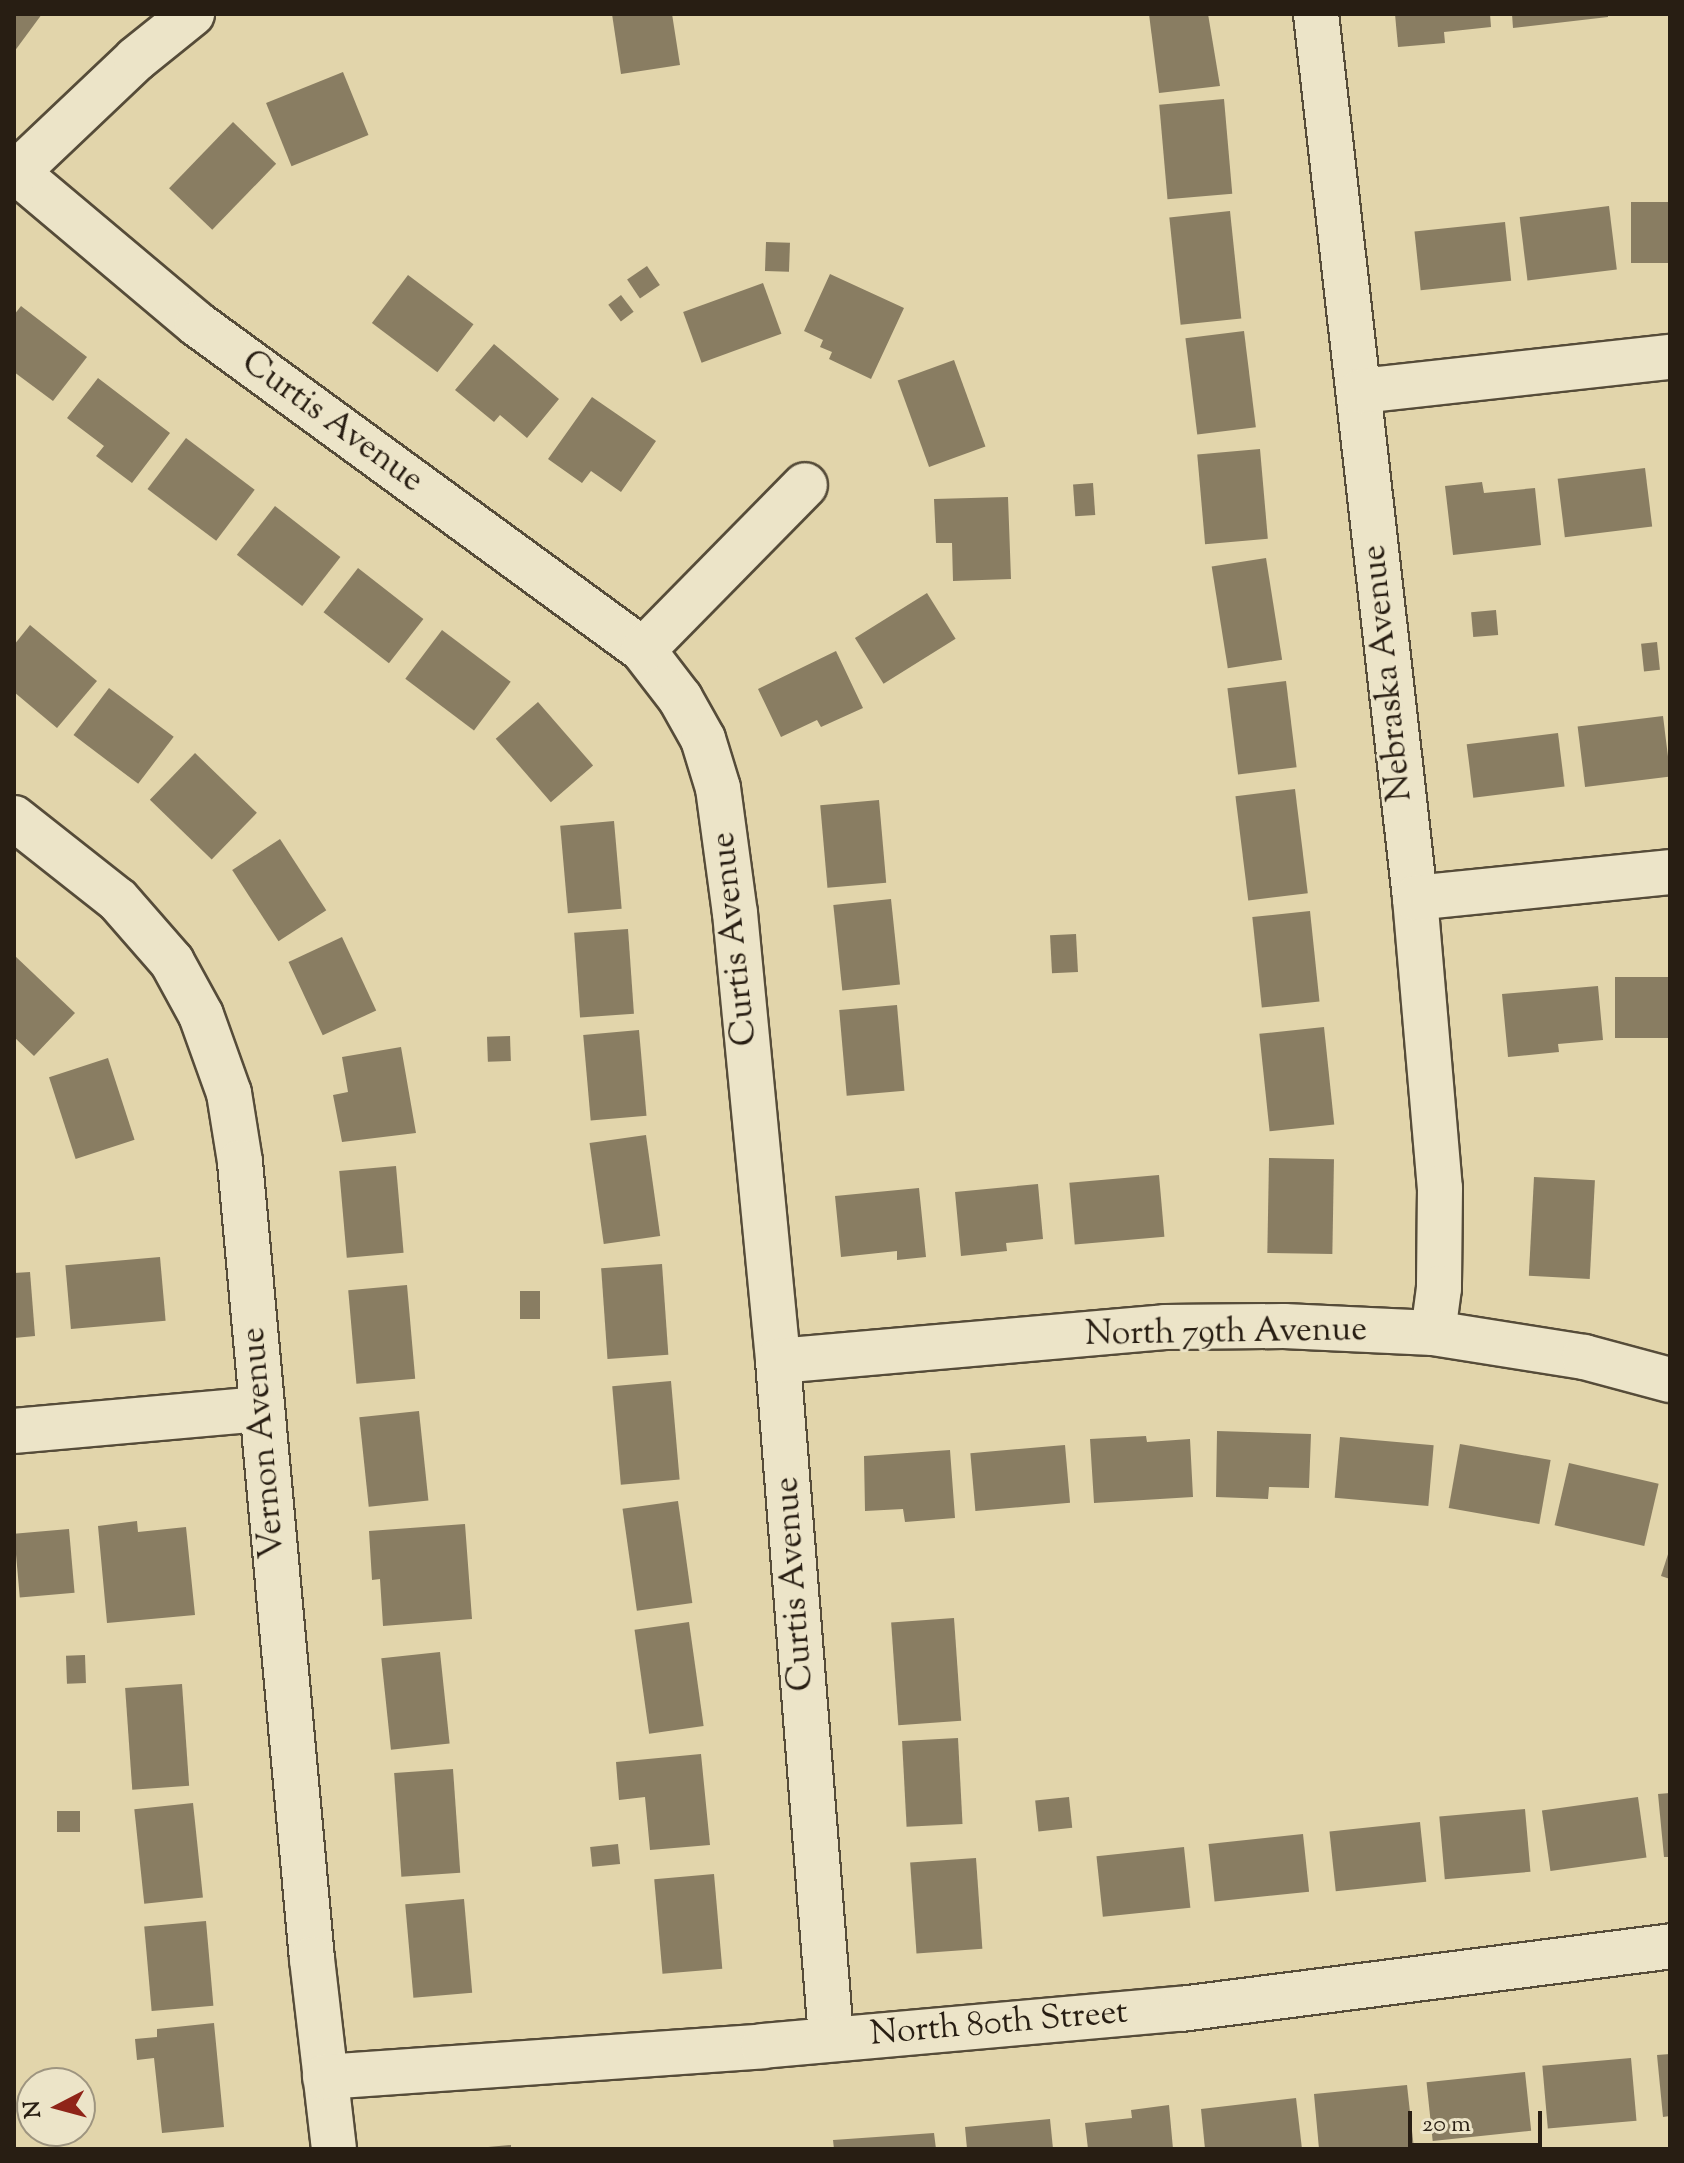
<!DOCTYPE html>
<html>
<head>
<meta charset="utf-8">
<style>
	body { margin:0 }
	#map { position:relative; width:1684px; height:2163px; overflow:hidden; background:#e2d5ab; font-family:"Sorts Mill Goudy",serif }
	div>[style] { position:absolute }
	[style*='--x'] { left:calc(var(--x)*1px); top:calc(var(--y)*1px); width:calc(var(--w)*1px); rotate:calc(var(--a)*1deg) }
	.building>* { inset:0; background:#897d62; transform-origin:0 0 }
	.roads { filter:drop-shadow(2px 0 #564c39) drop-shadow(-2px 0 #564c39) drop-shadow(0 2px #564c39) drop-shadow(0 -2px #564c39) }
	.minor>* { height:44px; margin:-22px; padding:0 22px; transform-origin:22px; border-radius:22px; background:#ece4c8 }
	span { translate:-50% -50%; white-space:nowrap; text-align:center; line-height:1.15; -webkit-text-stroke:6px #ece4c8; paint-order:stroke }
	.street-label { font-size:34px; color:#281e13 }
	.frame { position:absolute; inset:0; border:16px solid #281e13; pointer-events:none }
	.north { position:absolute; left:16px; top:2067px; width:80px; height:80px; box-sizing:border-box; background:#ece4c8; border:2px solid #9e9580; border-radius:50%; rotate:264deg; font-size:22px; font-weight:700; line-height:32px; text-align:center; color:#281e13 }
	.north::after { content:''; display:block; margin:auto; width:28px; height:36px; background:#8f2418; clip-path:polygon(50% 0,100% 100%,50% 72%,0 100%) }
	.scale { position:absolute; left:1408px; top:2111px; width:134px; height:36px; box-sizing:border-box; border:4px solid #281e13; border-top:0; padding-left:10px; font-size:24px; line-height:28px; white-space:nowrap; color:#281e13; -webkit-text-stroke:6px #ece4c8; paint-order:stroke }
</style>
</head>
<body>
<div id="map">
	<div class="building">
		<div style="clip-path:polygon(14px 14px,42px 14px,14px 52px)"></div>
		<div style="clip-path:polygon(612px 14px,672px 14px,680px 65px,621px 74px)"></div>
		<div style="clip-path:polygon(1149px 14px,1208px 14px,1220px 86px,1159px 93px)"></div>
		<div style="clip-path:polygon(1395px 14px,1490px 14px,1491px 27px,1444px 32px,1445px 43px,1398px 47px)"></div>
		<div style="clip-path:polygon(1512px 14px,1608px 14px,1608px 17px,1513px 28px)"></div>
		<div style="left:343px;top:72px;width:68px;height:83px;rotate:68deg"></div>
		<div style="left:1224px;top:99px;width:95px;height:65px;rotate:85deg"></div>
		<div style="left:233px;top:122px;width:60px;height:92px;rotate:44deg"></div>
		<div style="left:1670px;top:202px;width:61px;height:39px;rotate:90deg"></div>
		<div style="left:1609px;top:206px;width:64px;height:90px;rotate:83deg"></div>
		<div style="left:1230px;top:211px;width:108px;height:61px;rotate:84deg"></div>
		<div style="left:1505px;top:222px;width:59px;height:91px;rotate:84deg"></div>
		<div style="left:766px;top:242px;width:24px;height:29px;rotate:2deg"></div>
		<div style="left:647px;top:266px;width:23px;height:24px;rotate:56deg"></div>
		<div style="clip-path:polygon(830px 274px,904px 308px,871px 379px,829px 359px,832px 352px,820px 347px,823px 340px,804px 331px)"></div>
		<div style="left:408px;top:275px;width:82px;height:60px;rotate:37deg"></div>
		<div style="left:763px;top:283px;width:54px;height:85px;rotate:70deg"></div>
		<div style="left:621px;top:295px;width:21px;height:16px;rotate:53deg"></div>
		<div style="clip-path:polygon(21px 306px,87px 357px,53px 401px,14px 372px,14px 315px)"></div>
		<div style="left:1244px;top:331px;width:97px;height:59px;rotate:83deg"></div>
		<div style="clip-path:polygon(494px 344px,559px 399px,527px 438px,500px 415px,494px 422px,455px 390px)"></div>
		<div style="left:954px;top:360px;width:92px;height:60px;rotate:70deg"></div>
		<div style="clip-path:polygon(98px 378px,170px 433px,132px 483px,96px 456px,104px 446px,67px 418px)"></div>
		<div style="clip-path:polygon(592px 397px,656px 441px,621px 492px,591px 471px,582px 483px,548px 459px)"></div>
		<div style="left:186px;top:438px;width:86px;height:64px;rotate:37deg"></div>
		<div style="left:1260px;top:449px;width:90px;height:63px;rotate:85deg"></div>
		<div style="left:1645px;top:468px;width:59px;height:88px;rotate:83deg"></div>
		<div style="clip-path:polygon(1482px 482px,1484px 493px,1535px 488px,1541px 545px,1453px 555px,1445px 486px)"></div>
		<div style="left:1093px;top:483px;width:32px;height:20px;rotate:86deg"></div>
		<div style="clip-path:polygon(1008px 497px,1011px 579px,953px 581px,952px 543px,936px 543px,934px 499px)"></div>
		<div style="left:275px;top:506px;width:83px;height:62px;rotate:38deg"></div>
		<div style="left:1266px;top:558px;width:103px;height:55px;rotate:81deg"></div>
		<div style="left:358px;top:568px;width:83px;height:56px;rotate:38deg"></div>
		<div style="left:927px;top:593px;width:54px;height:85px;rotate:58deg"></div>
		<div style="left:1496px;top:610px;width:25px;height:25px;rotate:85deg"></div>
		<div style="clip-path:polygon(30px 625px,97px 681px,57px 728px,14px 692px,14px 645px)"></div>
		<div style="left:442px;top:630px;width:86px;height:61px;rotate:37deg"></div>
		<div style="left:1657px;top:642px;width:28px;height:16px;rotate:84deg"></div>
		<div style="clip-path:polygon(836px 651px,863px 708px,821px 727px,817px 720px,781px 737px,758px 689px)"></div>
		<div style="left:1286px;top:681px;width:87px;height:59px;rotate:83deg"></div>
		<div style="left:109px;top:688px;width:81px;height:59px;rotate:37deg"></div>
		<div style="left:538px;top:702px;width:84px;height:56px;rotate:49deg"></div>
		<div style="left:1663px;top:716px;width:61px;height:86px;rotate:83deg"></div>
		<div style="left:1558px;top:733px;width:54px;height:92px;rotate:83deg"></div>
		<div style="left:195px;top:753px;width:86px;height:65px;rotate:44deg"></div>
		<div style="left:1295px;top:789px;width:105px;height:60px;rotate:83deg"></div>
		<div style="left:879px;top:800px;width:83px;height:59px;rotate:85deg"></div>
		<div style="left:614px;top:821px;width:88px;height:54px;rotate:85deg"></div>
		<div style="left:280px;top:839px;width:85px;height:57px;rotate:57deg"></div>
		<div style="left:891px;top:899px;width:86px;height:58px;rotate:84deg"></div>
		<div style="left:1310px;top:911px;width:91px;height:58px;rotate:84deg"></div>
		<div style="left:628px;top:929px;width:85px;height:54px;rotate:86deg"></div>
		<div style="left:1076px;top:934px;width:38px;height:26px;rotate:87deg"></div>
		<div style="left:342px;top:937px;width:81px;height:59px;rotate:65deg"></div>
		<div style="clip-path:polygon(14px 955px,75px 1013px,34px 1056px,14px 1037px)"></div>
		<div style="left:1670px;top:977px;width:61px;height:55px;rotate:90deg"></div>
		<div style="clip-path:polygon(1598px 986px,1603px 1040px,1558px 1044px,1559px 1052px,1508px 1057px,1502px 994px)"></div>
		<div style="left:897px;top:1005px;width:86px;height:58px;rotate:85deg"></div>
		<div style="left:1324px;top:1027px;width:98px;height:65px;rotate:84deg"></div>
		<div style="left:639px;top:1030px;width:86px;height:56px;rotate:85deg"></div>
		<div style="left:510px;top:1036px;width:25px;height:23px;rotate:88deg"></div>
		<div style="clip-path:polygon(401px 1047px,416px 1133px,342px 1142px,333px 1095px,348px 1092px,342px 1057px)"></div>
		<div style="left:108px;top:1058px;width:86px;height:62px;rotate:72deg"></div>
		<div style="left:646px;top:1135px;width:102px;height:57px;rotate:82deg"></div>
		<div style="left:1269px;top:1158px;width:65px;height:95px;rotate:1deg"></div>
		<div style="left:396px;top:1166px;width:87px;height:57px;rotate:85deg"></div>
		<div style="left:1159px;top:1175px;width:62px;height:90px;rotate:85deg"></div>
		<div style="left:1534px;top:1177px;width:61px;height:99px;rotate:3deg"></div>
		<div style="clip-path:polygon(1038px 1184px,1043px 1239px,1006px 1243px,1007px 1251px,961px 1256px,955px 1192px)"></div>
		<div style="clip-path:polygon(919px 1188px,926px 1257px,897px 1260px,897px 1251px,841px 1257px,835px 1196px)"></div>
		<div style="left:160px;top:1257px;width:64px;height:95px;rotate:85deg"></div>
		<div style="left:662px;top:1264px;width:91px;height:61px;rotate:86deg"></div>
		<div style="clip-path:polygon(30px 1272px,35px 1336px,14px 1338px,14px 1273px)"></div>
		<div style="left:407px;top:1285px;width:94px;height:59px;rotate:85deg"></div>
		<div style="left:520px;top:1291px;width:20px;height:28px"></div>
		<div style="left:671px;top:1381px;width:99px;height:59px;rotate:85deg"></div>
		<div style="left:419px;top:1411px;width:90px;height:60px;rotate:84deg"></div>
		<div style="clip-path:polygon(1217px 1431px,1311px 1434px,1309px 1488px,1269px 1487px,1268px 1499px,1216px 1497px)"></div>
		<div style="clip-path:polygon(1146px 1436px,1147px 1442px,1190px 1439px,1193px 1497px,1094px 1503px,1090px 1439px)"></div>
		<div style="left:1340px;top:1437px;width:94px;height:61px;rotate:5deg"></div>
		<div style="left:1460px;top:1444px;width:92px;height:65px;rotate:10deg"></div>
		<div style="left:1065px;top:1445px;width:58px;height:95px;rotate:85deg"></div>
		<div style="clip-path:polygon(950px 1450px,955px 1518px,905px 1522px,903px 1509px,865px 1511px,864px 1456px)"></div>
		<div style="left:1569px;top:1463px;width:92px;height:64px;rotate:13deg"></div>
		<div style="left:678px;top:1501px;width:103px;height:56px;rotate:82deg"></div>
		<div style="clip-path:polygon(137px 1521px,138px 1532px,186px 1527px,195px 1615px,107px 1623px,98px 1526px)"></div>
		<div style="clip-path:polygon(465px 1524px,472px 1619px,383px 1626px,380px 1579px,372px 1580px,369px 1531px)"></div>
		<div style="left:69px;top:1529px;width:64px;height:55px;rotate:85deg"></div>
		<div style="clip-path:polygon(1670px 1548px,1670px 1579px,1661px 1576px)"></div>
		<div style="left:954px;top:1618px;width:103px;height:63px;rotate:86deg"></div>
		<div style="left:689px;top:1622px;width:105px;height:55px;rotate:82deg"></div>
		<div style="left:440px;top:1652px;width:92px;height:59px;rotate:84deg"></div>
		<div style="left:85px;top:1655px;width:28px;height:19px;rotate:88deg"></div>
		<div style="left:182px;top:1684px;width:102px;height:57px;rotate:86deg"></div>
		<div style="left:958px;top:1738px;width:86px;height:56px;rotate:87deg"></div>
		<div style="clip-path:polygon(701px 1754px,710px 1845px,650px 1850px,645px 1797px,619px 1800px,616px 1762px)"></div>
		<div style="left:453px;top:1769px;width:104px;height:59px;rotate:86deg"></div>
		<div style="clip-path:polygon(1670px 1793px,1670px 1857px,1664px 1857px,1658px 1794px)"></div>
		<div style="left:1069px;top:1797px;width:31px;height:34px;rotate:84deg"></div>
		<div style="left:1638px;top:1797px;width:61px;height:97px;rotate:82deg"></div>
		<div style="left:193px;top:1803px;width:95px;height:59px;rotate:84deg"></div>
		<div style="left:1525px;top:1809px;width:63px;height:86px;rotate:85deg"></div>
		<div style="left:57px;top:1811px;width:23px;height:21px"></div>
		<div style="left:1420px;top:1822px;width:60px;height:91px;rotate:84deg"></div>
		<div style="left:1303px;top:1834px;width:58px;height:95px;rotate:84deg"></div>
		<div style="left:618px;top:1844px;width:20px;height:28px;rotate:84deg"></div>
		<div style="left:1184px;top:1847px;width:61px;height:88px;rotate:84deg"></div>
		<div style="left:976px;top:1858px;width:91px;height:66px;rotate:86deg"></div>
		<div style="left:714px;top:1874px;width:95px;height:60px;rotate:85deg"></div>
		<div style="left:464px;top:1899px;width:94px;height:59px;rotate:85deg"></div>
		<div style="left:206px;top:1921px;width:85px;height:62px;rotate:85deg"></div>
		<div style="clip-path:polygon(214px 2023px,224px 2127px,162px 2133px,154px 2058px,137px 2060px,135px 2039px,157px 2037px,157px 2029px)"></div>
		<div style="clip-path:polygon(1670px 2054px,1670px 2116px,1663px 2117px,1657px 2055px)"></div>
		<div style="left:1631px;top:2058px;width:63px;height:89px;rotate:85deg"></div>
		<div style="left:1525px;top:2072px;width:59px;height:99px;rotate:84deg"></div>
		<div style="clip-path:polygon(1407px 2085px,1414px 2149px,1319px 2149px,1314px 2094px)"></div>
		<div style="clip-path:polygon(1296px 2098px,1302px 2149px,1205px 2149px,1201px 2109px)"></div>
		<div style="clip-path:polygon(1169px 2105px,1173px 2149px,1088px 2149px,1085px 2123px,1132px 2118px,1131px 2110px)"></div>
		<div style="clip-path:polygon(1050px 2119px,1053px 2149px,967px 2149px,965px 2127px)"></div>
		<div style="clip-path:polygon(934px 2133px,936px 2149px,834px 2149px,833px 2140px)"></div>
		<div style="clip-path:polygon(511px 2145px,511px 2149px,489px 2149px,488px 2147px)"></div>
	</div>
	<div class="roads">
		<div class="minor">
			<div style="--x:1316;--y:14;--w:890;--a:83.61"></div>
			<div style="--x:1415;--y:898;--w:291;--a:85.1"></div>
			<div style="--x:1440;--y:1188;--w:100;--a:90.6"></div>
			<div style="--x:1439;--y:1288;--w:45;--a:97.6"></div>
			<div style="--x:14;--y:170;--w:239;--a:40.1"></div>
			<div style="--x:197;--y:324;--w:552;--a:36.16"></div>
			<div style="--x:643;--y:650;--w:61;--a:52.4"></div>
			<div style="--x:680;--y:698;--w:47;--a:60.7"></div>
			<div style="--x:703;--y:739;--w:51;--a:73"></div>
			<div style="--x:718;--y:788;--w:126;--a:82.3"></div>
			<div style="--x:735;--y:913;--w:450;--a:84.5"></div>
			<div style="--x:778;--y:1361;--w:678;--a:85.52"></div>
			<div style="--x:17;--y:172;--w:164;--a:-43.5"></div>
			<div style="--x:136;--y:59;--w:72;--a:-38.8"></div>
			<div style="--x:1361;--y:391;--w:311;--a:-6.3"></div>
			<div style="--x:643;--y:650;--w:231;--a:-45.5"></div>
			<div style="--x:14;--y:818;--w:132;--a:38.3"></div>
			<div style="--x:118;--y:900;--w:82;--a:48.9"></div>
			<div style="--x:172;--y:962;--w:60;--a:61.3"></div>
			<div style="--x:201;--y:1015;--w:83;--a:70.3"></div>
			<div style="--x:229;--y:1093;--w:70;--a:80.9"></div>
			<div style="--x:240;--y:1162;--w:800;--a:84.84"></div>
			<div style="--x:312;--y:1959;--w:191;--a:83.4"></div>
			<div style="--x:1415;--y:898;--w:256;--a:-5.8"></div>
			<div style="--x:778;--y:1361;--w:388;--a:-5"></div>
			<div style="--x:1165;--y:1327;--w:119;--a:-0.5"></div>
			<div style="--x:1284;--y:1326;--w:149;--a:2.7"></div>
			<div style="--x:1433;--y:1333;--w:153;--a:9"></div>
			<div style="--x:1584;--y:1357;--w:89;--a:15"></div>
			<div style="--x:14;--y:1431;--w:248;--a:-5.1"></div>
			<div style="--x:325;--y:2077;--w:439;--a:-4"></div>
			<div style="--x:763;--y:2046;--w:420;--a:-5.1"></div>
			<div style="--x:1181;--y:2009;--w:493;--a:-7.3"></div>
		</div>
	</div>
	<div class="street-label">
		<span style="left:332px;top:422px;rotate:36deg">Curtis Avenue</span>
		<span style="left:1388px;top:673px;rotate:-96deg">Nebraska Avenue</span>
		<span style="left:735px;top:939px;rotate:-96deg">Curtis Avenue</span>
		<span style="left:1226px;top:1333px;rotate:-1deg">North 79th Avenue</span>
		<span style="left:264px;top:1443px;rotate:-95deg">Vernon Avenue</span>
		<span style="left:795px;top:1584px;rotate:-94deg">Curtis Avenue</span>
		<span style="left:999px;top:2024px;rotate:-5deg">North 80th Street</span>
	</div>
	<div class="frame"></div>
	<div class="north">N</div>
	<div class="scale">20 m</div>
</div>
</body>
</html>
